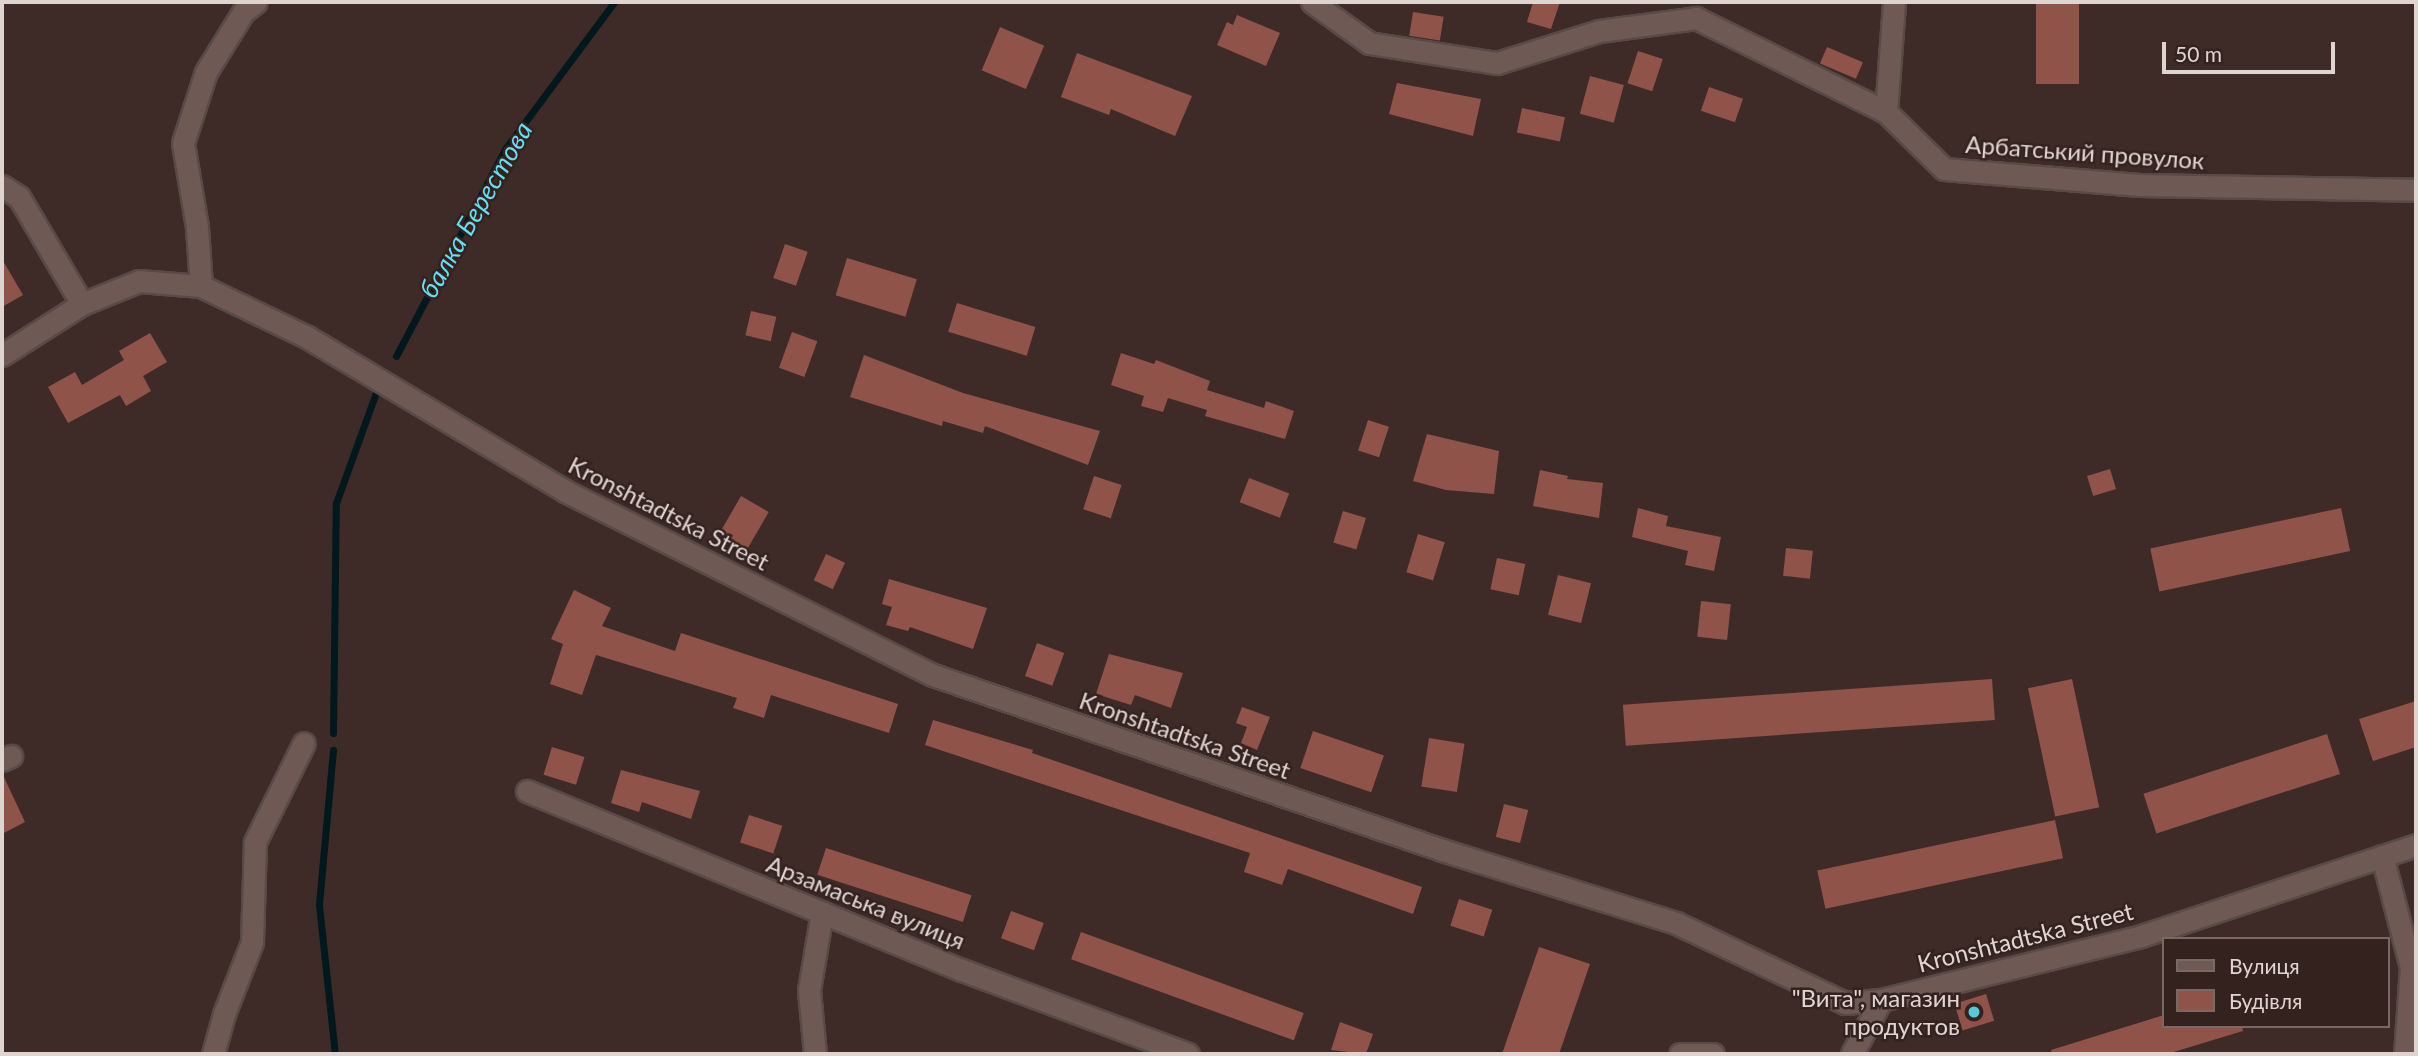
<!DOCTYPE html>
<html>
<head>
<meta charset="utf-8">
<style>
	body { margin:0 }
	#map { position:relative; width:2418px; height:1056px; overflow:hidden; background:#3e2b28; font-family:Lato,sans-serif }
	div>[style] { position:absolute }
	[style*='--x'] { left:calc(var(--x)*1px); top:calc(var(--y)*1px); width:calc(var(--w)*1px); rotate:calc(var(--a)*1deg) }
	.stream>* { height:7px; margin:-3.5px; padding:0 3.5px; transform-origin:3.5px; border-radius:3.5px; background:#01191d }
	.building>* { inset:0; background:#8f534a; transform-origin:0 0 }
	.roads { filter:drop-shadow(2px 0 #594a47) drop-shadow(-2px 0 #594a47) drop-shadow(0 2px #594a47) drop-shadow(0 -2px #594a47) }
	.minor>* { height:21px; margin:-10.5px; padding:0 10.5px; transform-origin:10.5px; border-radius:10.5px; background:#6e5955 }
	.dots>* { width:19px; height:19px; translate:-50% -50%; box-sizing:border-box; border:4px solid #34221f; border-radius:50% }
	span { translate:-50% -50%; white-space:nowrap; text-align:center; line-height:1.15; -webkit-text-stroke:5px #34221f; paint-order:stroke }
	.street-label { font-size:24px; color:#e0d4d1 }
	.poi-label { font-size:24px; color:#e0d4d1 }
	.right { translate:-100% -50%; text-align:right }
	.water-label { font-size:26px; color:#65dff4; font-style:italic }
	.frame { position:absolute; inset:0; border:4px solid #e0d4d1; pointer-events:none }
	.legend { position:absolute; left:2162px; top:937px; width:228px; height:91px; box-sizing:border-box; background:#34221f; border:2px solid #796966; margin:0; padding:9px 12px; list-style:none; font-size:21px; color:#e0d4d1 }
	.legend li { display:flex; align-items:center; gap:14px; height:35px }
	.legend b { width:35px; border:2px solid #796966 }
	.scale { position:absolute; left:2162px; top:42px; width:173px; height:32px; box-sizing:border-box; border:4px solid #e0d4d1; border-top:0; padding-left:9px; font-size:21px; line-height:24px; white-space:nowrap; color:#e0d4d1; -webkit-text-stroke:5px #34221f; paint-order:stroke }
</style>
</head>
<body>
<div id="map">
	<div class="stream">
		<div style="--x:396;--y:356;--w:234;--a:-62.2"></div>
		<div style="--x:505;--y:149;--w:183;--a:-53.4"></div>
		<div style="--x:333;--y:733;--w:230;--a:-89.3"></div>
		<div style="--x:336;--y:503;--w:120;--a:-70.1"></div>
		<div style="--x:333;--y:750;--w:156;--a:95.2"></div>
		<div style="--x:319;--y:905;--w:150;--a:83.9"></div>
	</div>
	<div class="building">
		<div style="clip-path:polygon(1533px 2px,1560px 2px,1551px 29px,1527px 22px)"></div>
		<div style="left:2036px;top:2px;width:43px;height:82px"></div>
		<div style="left:1413px;top:12px;width:31px;height:24px;rotate:9deg"></div>
		<div style="clip-path:polygon(1237px 15px,1280px 33px,1266px 66px,1217px 45px,1227px 22px,1233px 25px)"></div>
		<div style="left:1000px;top:27px;width:48px;height:47px;rotate:23deg"></div>
		<div style="left:1827px;top:47px;width:39px;height:18px;rotate:23deg"></div>
		<div style="left:1638px;top:51px;width:26px;height:34px;rotate:18deg"></div>
		<div style="clip-path:polygon(1077px 53px,1192px 96px,1175px 136px,1111px 109px,1109px 115px,1061px 97px)"></div>
		<div style="left:1590px;top:76px;width:35px;height:39px;rotate:15deg"></div>
		<div style="clip-path:polygon(1397px 83px,1481px 99px,1473px 136px,1389px 114px)"></div>
		<div style="left:1709px;top:87px;width:36px;height:25px;rotate:19deg"></div>
		<div style="left:1522px;top:108px;width:44px;height:25px;rotate:12deg"></div>
		<div style="left:785px;top:244px;width:24px;height:36px;rotate:19deg"></div>
		<div style="left:847px;top:258px;width:73px;height:39px;rotate:17deg"></div>
		<div style="clip-path:polygon(2px 259px,23px 295px,2px 307px)"></div>
		<div style="left:957px;top:303px;width:82px;height:30px;rotate:17deg"></div>
		<div style="left:751px;top:311px;width:26px;height:25px;rotate:13deg"></div>
		<div style="left:792px;top:332px;width:27px;height:38px;rotate:20deg"></div>
		<div style="clip-path:polygon(150px 333px,167px 362px,143px 376px,151px 391px,126px 406px,120px 395px,68px 423px,48px 387px,75px 372px,82px 385px,124px 360px,119px 351px)"></div>
		<div style="clip-path:polygon(1121px 353px,1154px 364px,1156px 360px,1210px 381px,1207px 390px,1264px 408px,1266px 401px,1294px 411px,1285px 439px,1205px 416px,1207px 410px,1168px 398px,1163px 412px,1141px 406px,1144px 396px,1111px 385px)"></div>
		<div style="clip-path:polygon(864px 355px,963px 393px,1100px 431px,1088px 465px,985px 426px,983px 433px,943px 421px,942px 426px,850px 397px)"></div>
		<div style="left:1368px;top:420px;width:22px;height:32px;rotate:18deg"></div>
		<div style="clip-path:polygon(1427px 434px,1499px 451px,1494px 494px,1446px 490px,1413px 481px)"></div>
		<div style="left:2110px;top:469px;width:21px;height:24px;rotate:73deg"></div>
		<div style="clip-path:polygon(1540px 470px,1568px 476px,1567px 479px,1603px 483px,1599px 518px,1533px 506px)"></div>
		<div style="left:1094px;top:476px;width:29px;height:35px;rotate:18deg"></div>
		<div style="left:1249px;top:478px;width:43px;height:26px;rotate:21deg"></div>
		<div style="left:741px;top:496px;width:32px;height:46px;rotate:30deg"></div>
		<div style="clip-path:polygon(1638px 508px,1668px 516px,1666px 526px,1721px 537px,1714px 571px,1685px 565px,1688px 551px,1632px 537px)"></div>
		<div style="left:2341px;top:508px;width:44px;height:195px;rotate:78deg"></div>
		<div style="left:1343px;top:511px;width:24px;height:33px;rotate:17deg"></div>
		<div style="left:1418px;top:534px;width:28px;height:40px;rotate:17deg"></div>
		<div style="left:1786px;top:548px;width:27px;height:28px;rotate:6deg"></div>
		<div style="left:826px;top:554px;width:21px;height:29px;rotate:25deg"></div>
		<div style="left:1497px;top:558px;width:29px;height:32px;rotate:12deg"></div>
		<div style="left:1558px;top:575px;width:34px;height:41px;rotate:14deg"></div>
		<div style="clip-path:polygon(889px 579px,987px 608px,973px 649px,910px 627px,908px 631px,886px 625px,892px 607px,882px 604px)"></div>
		<div style="clip-path:polygon(574px 590px,611px 608px,602px 626px,675px 651px,681px 633px,898px 704px,889px 733px,771px 695px,764px 718px,733px 708px,737px 698px,596px 655px,582px 695px,550px 684px,563px 644px,551px 639px)"></div>
		<div style="left:1701px;top:601px;width:30px;height:36px;rotate:6deg"></div>
		<div style="left:1037px;top:643px;width:29px;height:35px;rotate:20deg"></div>
		<div style="clip-path:polygon(1109px 654px,1183px 673px,1171px 708px,1135px 695px,1131px 705px,1096px 694px)"></div>
		<div style="left:1992px;top:679px;width:41px;height:370px;rotate:86deg"></div>
		<div style="left:2072px;top:679px;width:131px;height:45px;rotate:78deg"></div>
		<div style="clip-path:polygon(2416px 701px,2416px 747px,2373px 761px,2359px 719px)"></div>
		<div style="clip-path:polygon(1242px 707px,1270px 717px,1257px 750px,1241px 743px,1247px 727px,1236px 723px)"></div>
		<div style="clip-path:polygon(933px 720px,1033px 750px,1032px 753px,1422px 887px,1413px 914px,1288px 869px,1282px 885px,1244px 872px,1250px 853px,925px 745px)"></div>
		<div style="left:1313px;top:731px;width:75px;height:39px;rotate:19deg"></div>
		<div style="left:2327px;top:734px;width:42px;height:193px;rotate:72deg"></div>
		<div style="left:1429px;top:738px;width:36px;height:49px;rotate:9deg"></div>
		<div style="left:552px;top:747px;width:34px;height:29px;rotate:17deg"></div>
		<div style="clip-path:polygon(621px 770px,700px 791px,691px 819px,642px 802px,639px 812px,611px 803px)"></div>
		<div style="clip-path:polygon(2px 773px,25px 822px,2px 834px)"></div>
		<div style="left:1504px;top:804px;width:25px;height:34px;rotate:14deg"></div>
		<div style="left:749px;top:815px;width:35px;height:29px;rotate:18deg"></div>
		<div style="left:2055px;top:820px;width:39px;height:243px;rotate:78deg"></div>
		<div style="left:826px;top:848px;width:153px;height:28px;rotate:18deg"></div>
		<div style="left:1459px;top:899px;width:35px;height:28px;rotate:18deg"></div>
		<div style="left:1011px;top:911px;width:35px;height:29px;rotate:20deg"></div>
		<div style="left:1081px;top:932px;width:237px;height:29px;rotate:20deg"></div>
		<div style="clip-path:polygon(1539px 947px,1590px 964px,1559px 1054px,1502px 1054px)"></div>
		<div style="left:1986px;top:994px;width:28px;height:33px;rotate:73deg"></div>
		<div style="clip-path:polygon(2164px 1015px,2164px 1026px,2242px 1026px,2243px 1031px,2167px 1054px,2052px 1054px,2051px 1050px)"></div>
		<div style="clip-path:polygon(1340px 1022px,1373px 1034px,1366px 1054px,1331px 1050px)"></div>
	</div>
	<div class="roads">
		<div class="minor">
			<div style="--x:1312;--y:2;--w:70;--a:35.7"></div>
			<div style="--x:1369;--y:43;--w:130;--a:8.9"></div>
			<div style="--x:1497;--y:63;--w:107;--a:-17.4"></div>
			<div style="--x:1599;--y:31;--w:98;--a:-7.6"></div>
			<div style="--x:1696;--y:18;--w:212;--a:26.3"></div>
			<div style="--x:1886;--y:112;--w:81;--a:44.5"></div>
			<div style="--x:1944;--y:169;--w:196;--a:4.7"></div>
			<div style="--x:2139;--y:185;--w:277;--a:1"></div>
			<div style="--x:1886;--y:112;--w:110;--a:-85.8"></div>
			<div style="--x:2;--y:186;--w:20;--a:33"></div>
			<div style="--x:19;--y:197;--w:124;--a:59.5"></div>
			<div style="--x:201;--y:286;--w:59;--a:-93.9"></div>
			<div style="--x:197;--y:227;--w:85;--a:-99.5"></div>
			<div style="--x:183;--y:143;--w:75;--a:-72.1"></div>
			<div style="--x:206;--y:72;--w:70;--a:-58.3"></div>
			<div style="--x:243;--y:12;--w:16;--a:-38"></div>
			<div style="--x:2;--y:355;--w:95;--a:-32.5"></div>
			<div style="--x:82;--y:304;--w:61;--a:-22"></div>
			<div style="--x:139;--y:281;--w:62;--a:4.6"></div>
			<div style="--x:201;--y:286;--w:118;--a:25.7"></div>
			<div style="--x:307;--y:337;--w:300;--a:30.8"></div>
			<div style="--x:565;--y:491;--w:411;--a:26.6"></div>
			<div style="--x:933;--y:675;--w:538;--a:18.97"></div>
			<div style="--x:1442;--y:850;--w:245;--a:17.3"></div>
			<div style="--x:1676;--y:923;--w:187;--a:25.3"></div>
			<div style="--x:1845;--y:1003;--w:36;--a:-5"></div>
			<div style="--x:1881;--y:1000;--w:268;--a:-13.8"></div>
			<div style="--x:2141;--y:936;--w:290;--a:-18.3"></div>
			<div style="--x:2;--y:760;--w:10;--a:-24"></div>
			<div style="--x:527;--y:791;--w:470;--a:22.4"></div>
			<div style="--x:962;--y:970;--w:241;--a:20.4"></div>
			<div style="--x:2382;--y:856;--w:115;--a:75.4"></div>
			<div style="--x:2411;--y:967;--w:87;--a:93.9"></div>
			<div style="--x:213;--y:1054;--w:41;--a:-74.6"></div>
			<div style="--x:224;--y:1014;--w:77;--a:-68.7"></div>
			<div style="--x:252;--y:942;--w:100;--a:-88.3"></div>
			<div style="--x:255;--y:842;--w:110;--a:-63.7"></div>
			<div style="--x:815;--y:1054;--w:64;--a:-95.4"></div>
			<div style="--x:809;--y:990;--w:79;--a:-80.5"></div>
			<div style="--x:1680;--y:1054;--w:33;--a:0"></div>
			<div style="--x:1852;--y:1054;--w:61;--a:-61.8"></div>
		</div>
	</div>
	<div class="dots">
		<div style="left:1974px;top:1012px;background:#54cadd"></div>
	</div>
	<div class="street-label">
		<span style="left:2085px;top:152px;rotate:4deg">Арбатський провулок</span>
		<span style="left:669px;top:513px;rotate:27deg">Kronshtadtska Street</span>
		<span style="left:1185px;top:735px;rotate:19deg">Kronshtadtska Street</span>
		<span style="left:866px;top:902px;rotate:22deg">Арзамаська вулиця</span>
		<span style="left:2025px;top:937px;rotate:-14deg">Kronshtadtska Street</span>
	</div>
	<div class="poi-label">
		<span class="right" style="left:1960px;top:1012px">"Вита", магазин<br>продуктов</span>
	</div>
	<div class="water-label">
		<span style="left:476px;top:210px;rotate:-60deg">балка Берестова</span>
	</div>
	<div class="frame"></div>
	<ul class="legend">
	<li><b style="height:9px;background:#6e5955"></b>Вулиця</li>
	<li><b style="height:19px;background:#8f534a"></b>Будівля</li>
	</ul>
	<div class="scale">50 m</div>
</div>
</body>
</html>
